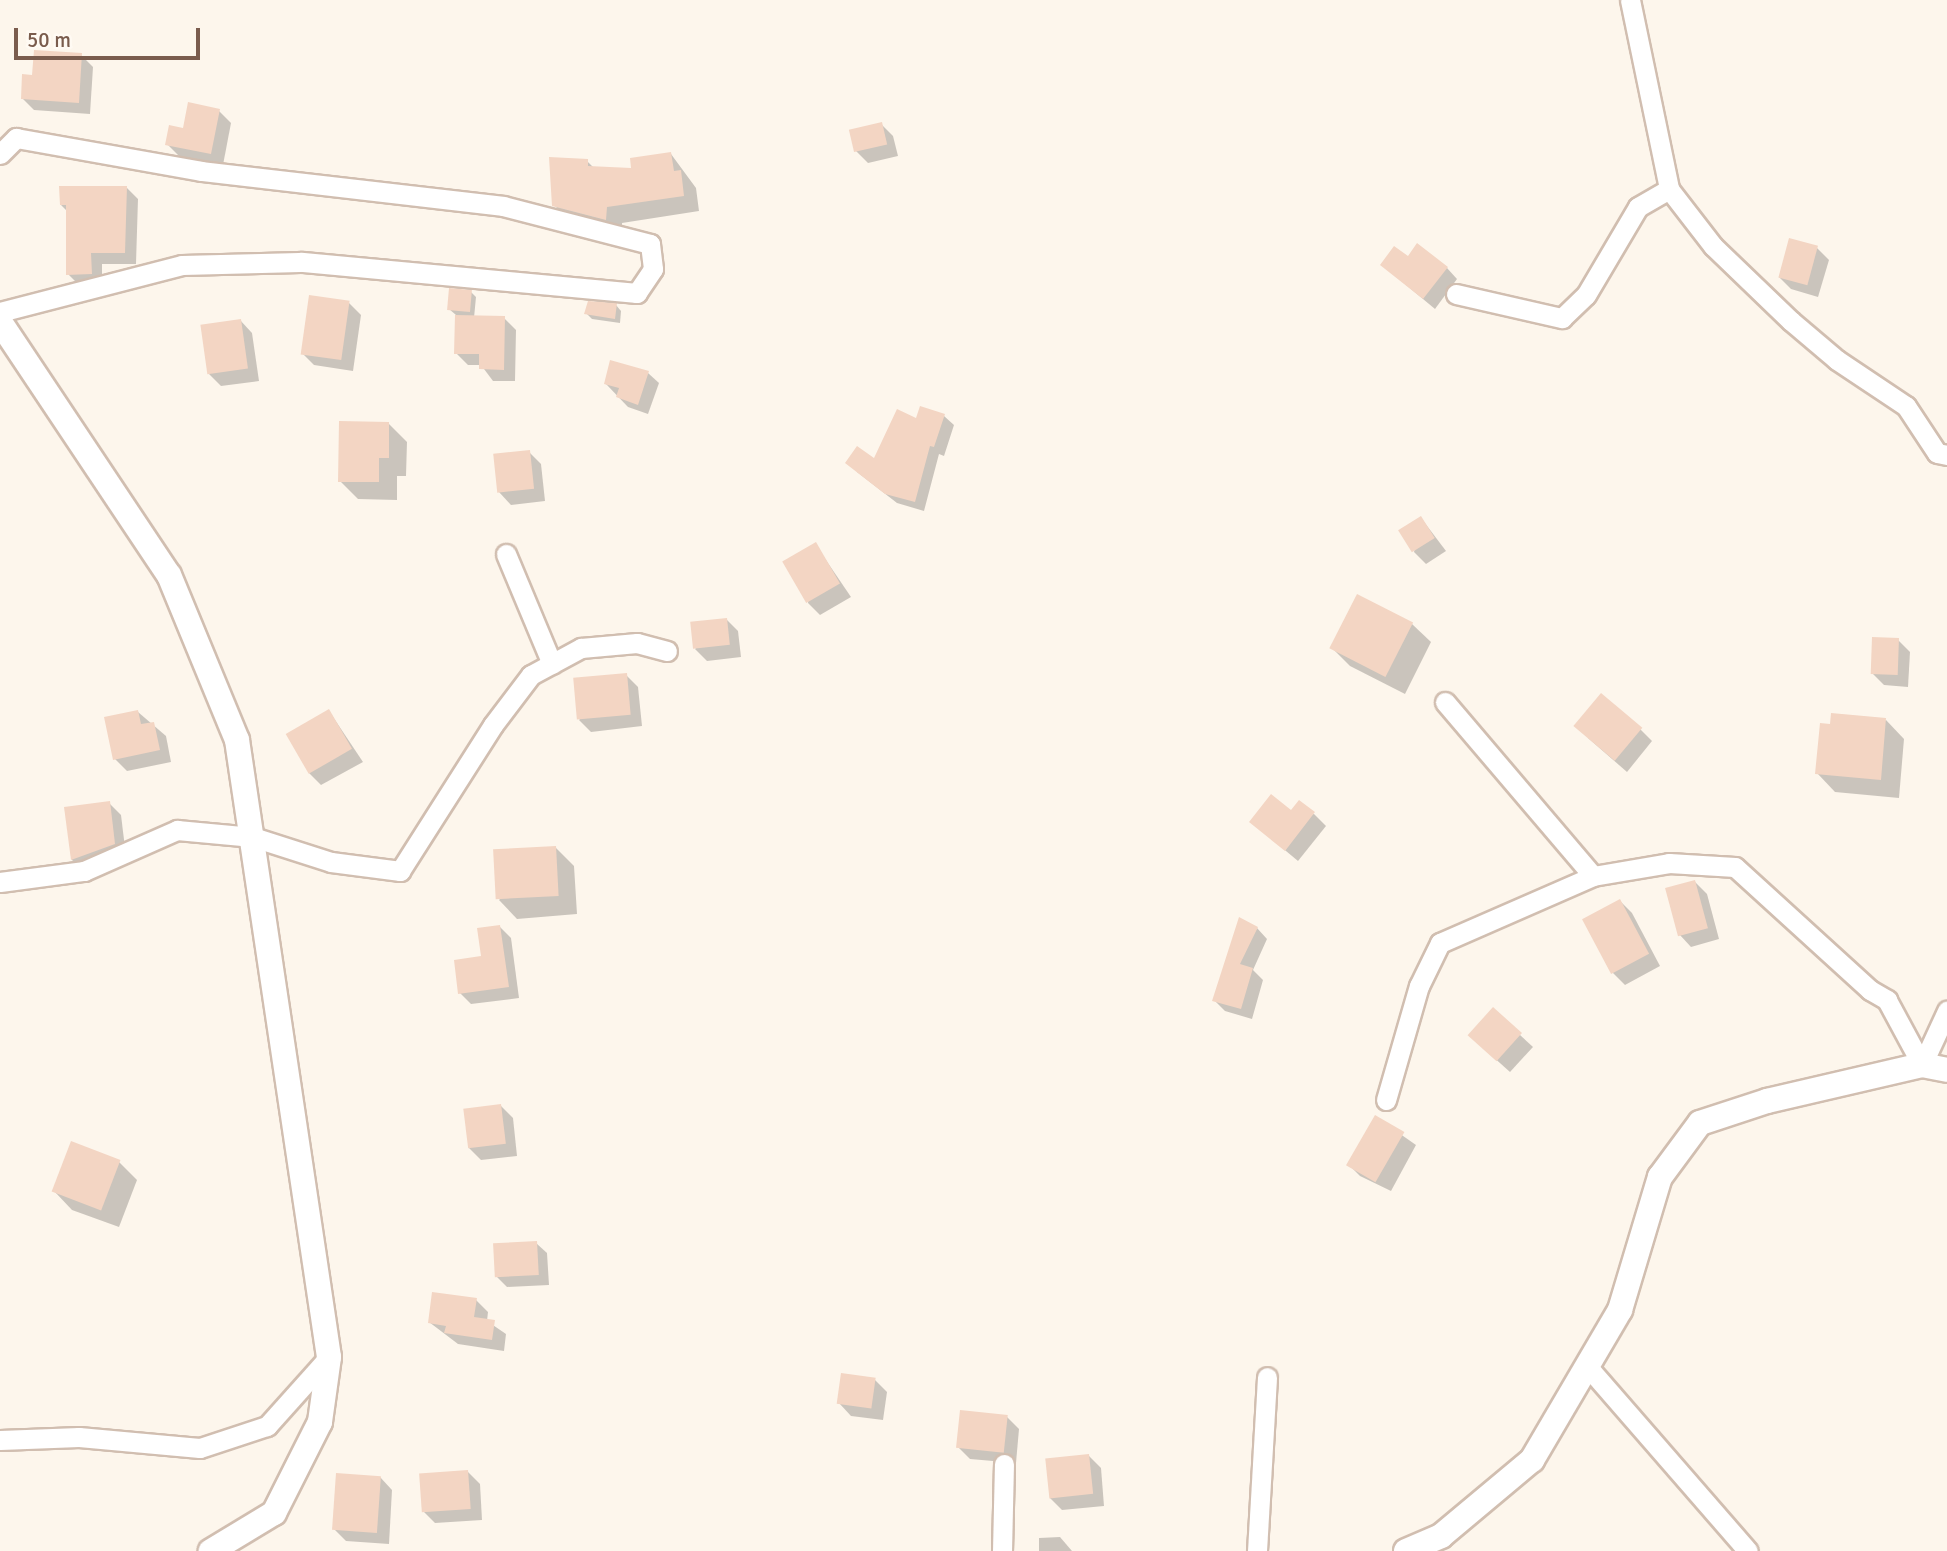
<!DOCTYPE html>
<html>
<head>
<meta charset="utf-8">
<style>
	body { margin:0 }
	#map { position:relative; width:1947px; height:1551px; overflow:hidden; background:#fdf6ec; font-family:Signika,sans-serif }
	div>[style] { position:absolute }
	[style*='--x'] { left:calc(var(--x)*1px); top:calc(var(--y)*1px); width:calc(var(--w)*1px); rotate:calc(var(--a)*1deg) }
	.shadow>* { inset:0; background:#0003 }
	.building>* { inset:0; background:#f3d5c3; transform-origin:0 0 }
	.roads { filter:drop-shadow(2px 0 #d1beb0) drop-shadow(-2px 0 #d1beb0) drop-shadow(0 2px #d1beb0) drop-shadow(0 -2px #d1beb0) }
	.minor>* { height:19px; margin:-9.5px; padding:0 9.5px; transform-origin:9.5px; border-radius:9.5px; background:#fff }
	.tertiary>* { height:24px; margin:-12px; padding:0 12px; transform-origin:12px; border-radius:12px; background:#fff }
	span { translate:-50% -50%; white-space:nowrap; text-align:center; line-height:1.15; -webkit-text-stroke:7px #fffaf3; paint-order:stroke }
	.scale { position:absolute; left:14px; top:28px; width:186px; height:32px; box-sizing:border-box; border:4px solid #7a5c4d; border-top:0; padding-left:9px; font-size:21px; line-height:24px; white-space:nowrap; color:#7a5c4d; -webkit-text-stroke:5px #fffaf3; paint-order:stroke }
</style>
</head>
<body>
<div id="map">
	<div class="shadow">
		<div style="clip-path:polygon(81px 55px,93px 67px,90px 114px,34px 110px,22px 98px,34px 77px)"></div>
		<div style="clip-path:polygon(219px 111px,231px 123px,223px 165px,179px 156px,167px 144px)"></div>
		<div style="clip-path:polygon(881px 124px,893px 136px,898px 156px,868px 163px,856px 151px)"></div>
		<div style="clip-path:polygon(671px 154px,696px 188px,699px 211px,622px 223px,622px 234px,570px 221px,554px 205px,587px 161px,594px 168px,633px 170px)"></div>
		<div style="clip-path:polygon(127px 188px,138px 199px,136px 264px,102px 264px,102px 284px,79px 285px,68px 274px,67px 211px,61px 205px)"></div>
		<div style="clip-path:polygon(1817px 248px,1829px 260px,1818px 297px,1791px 289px,1779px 277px)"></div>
		<div style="clip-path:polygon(1408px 258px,1447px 268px,1457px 279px,1435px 309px,1382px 265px)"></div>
		<div style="clip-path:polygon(471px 292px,476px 297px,474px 318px,504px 318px,516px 330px,515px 381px,493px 381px,481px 365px,468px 365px,456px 353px,456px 315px,449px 309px)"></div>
		<div style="clip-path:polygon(349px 303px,361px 315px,353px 371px,314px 365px,302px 353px)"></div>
		<div style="clip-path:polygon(616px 305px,621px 311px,620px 323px,592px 319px,586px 313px)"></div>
		<div style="clip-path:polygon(240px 320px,252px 333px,259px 381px,221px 386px,209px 374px)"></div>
		<div style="clip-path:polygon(648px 373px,659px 383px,648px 414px,628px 407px,606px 384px)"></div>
		<div style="clip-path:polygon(944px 416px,954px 425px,944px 456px,939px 454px,924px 511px,897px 503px,857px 472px,875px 461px,918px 420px)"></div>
		<div style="clip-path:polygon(388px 423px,407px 442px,406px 476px,397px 476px,397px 500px,358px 499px,340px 481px)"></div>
		<div style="clip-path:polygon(529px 452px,541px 464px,545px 501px,511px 505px,499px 492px)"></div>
		<div style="clip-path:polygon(1421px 518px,1446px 551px,1426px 564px,1414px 552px)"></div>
		<div style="clip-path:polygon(815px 544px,851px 597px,820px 615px,808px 603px)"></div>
		<div style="clip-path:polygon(1357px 596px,1412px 624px,1431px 642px,1405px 694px,1350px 666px,1331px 647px)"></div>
		<div style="clip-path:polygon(726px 619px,738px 631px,741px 657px,707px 661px,695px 649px)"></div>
		<div style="clip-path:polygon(1898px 640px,1910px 652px,1908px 687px,1884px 685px,1872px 673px)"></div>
		<div style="clip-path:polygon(626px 675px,638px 687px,642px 726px,591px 732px,579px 720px)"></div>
		<div style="clip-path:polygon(329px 711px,363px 762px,321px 785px,309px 773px)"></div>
		<div style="clip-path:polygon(138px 712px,166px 736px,171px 762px,127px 771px,115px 759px)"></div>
		<div style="clip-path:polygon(1886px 720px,1904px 739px,1899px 798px,1835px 792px,1817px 773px)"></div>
		<div style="clip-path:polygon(1640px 729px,1652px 741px,1627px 772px,1588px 738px)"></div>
		<div style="clip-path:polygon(109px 803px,121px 815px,126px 856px,84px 872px,72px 860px,66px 809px)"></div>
		<div style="clip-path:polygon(1314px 814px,1326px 826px,1298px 861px,1251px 822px)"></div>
		<div style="clip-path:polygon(555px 847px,574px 866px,577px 914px,517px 919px,499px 900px)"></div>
		<div style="clip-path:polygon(1695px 882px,1707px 894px,1719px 939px,1691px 947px,1679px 934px)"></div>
		<div style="clip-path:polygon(1620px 901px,1632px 913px,1660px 966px,1625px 985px,1613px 973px)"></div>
		<div style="clip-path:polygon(500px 927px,511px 938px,519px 998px,471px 1004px,460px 993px)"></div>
		<div style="clip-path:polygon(1257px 928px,1267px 939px,1253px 970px,1263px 980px,1252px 1019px,1225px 1011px,1214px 1000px)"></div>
		<div style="clip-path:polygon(1493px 1010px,1533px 1047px,1510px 1072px,1482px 1047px)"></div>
		<div style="clip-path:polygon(501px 1106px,513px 1118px,517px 1156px,481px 1160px,469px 1148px)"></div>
		<div style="clip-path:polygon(1376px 1117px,1416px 1145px,1391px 1191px,1360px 1176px,1348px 1164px)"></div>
		<div style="clip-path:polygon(119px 1162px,137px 1180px,119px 1227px,72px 1210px,54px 1191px)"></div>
		<div style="clip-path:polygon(536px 1243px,547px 1253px,549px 1285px,507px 1287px,496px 1276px)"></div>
		<div style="clip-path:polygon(476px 1300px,488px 1312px,487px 1321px,506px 1334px,504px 1351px,458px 1344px,429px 1322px)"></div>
		<div style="clip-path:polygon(875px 1380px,887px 1392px,883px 1420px,851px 1416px,839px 1403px)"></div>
		<div style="clip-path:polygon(1007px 1417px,1019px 1429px,1016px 1463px,970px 1459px,958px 1447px)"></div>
		<div style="clip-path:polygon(1089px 1456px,1101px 1468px,1104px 1506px,1062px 1510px,1050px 1498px)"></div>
		<div style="clip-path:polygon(468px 1472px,480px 1484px,482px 1520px,435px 1523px,423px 1511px)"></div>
		<div style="clip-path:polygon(380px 1477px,392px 1490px,389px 1544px,346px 1541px,334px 1529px)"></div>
		<div style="clip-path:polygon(1060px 1537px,1072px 1551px,1039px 1551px,1039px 1538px)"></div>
	</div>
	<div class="building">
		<div style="clip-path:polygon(34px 50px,82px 53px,79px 103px,21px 99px,22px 74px,32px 75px)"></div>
		<div style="clip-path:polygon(188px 102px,220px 109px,211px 154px,165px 145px,169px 125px,183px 128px)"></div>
		<div style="left:882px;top:122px;width:23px;height:34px;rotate:77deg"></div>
		<div style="clip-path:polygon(671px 152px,674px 171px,681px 170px,684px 196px,607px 207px,606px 220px,552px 206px,549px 157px,588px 159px,588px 166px,631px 168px,630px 158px)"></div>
		<div style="clip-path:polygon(59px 186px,127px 186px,125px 253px,91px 253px,92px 274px,66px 275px,66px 205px,60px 205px)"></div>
		<div style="left:1789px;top:238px;width:30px;height:41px;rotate:15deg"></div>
		<div style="clip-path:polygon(1417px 243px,1448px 267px,1423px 299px,1380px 265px,1394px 246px,1408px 256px)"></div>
		<div style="left:449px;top:288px;width:23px;height:22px;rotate:5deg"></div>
		<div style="left:309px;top:295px;width:41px;height:60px;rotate:8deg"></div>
		<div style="clip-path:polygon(588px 301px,617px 303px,615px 319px,584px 314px)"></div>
		<div style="clip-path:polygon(455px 315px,505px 316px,504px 370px,479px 369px,479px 354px,454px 354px)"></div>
		<div style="left:241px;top:319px;width:50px;height:41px;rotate:82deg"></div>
		<div style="clip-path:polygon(610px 360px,649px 371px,638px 405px,616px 397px,619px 388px,604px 384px)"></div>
		<div style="clip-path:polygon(920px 406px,945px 414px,934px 447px,930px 446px,915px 502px,885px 494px,845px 463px,857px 446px,874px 458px,897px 409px,916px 418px)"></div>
		<div style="clip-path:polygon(339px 421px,389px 422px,389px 458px,379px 458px,379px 482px,338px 482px)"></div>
		<div style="left:530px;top:450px;width:39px;height:37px;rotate:84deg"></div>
		<div style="left:1421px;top:516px;width:26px;height:27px;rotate:58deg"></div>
		<div style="left:816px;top:542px;width:48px;height:39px;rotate:60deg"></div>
		<div style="left:1357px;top:594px;width:63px;height:61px;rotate:27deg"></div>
		<div style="left:727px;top:618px;width:27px;height:37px;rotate:84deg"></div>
		<div style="left:1872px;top:637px;width:27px;height:37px;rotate:2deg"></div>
		<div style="left:627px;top:673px;width:42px;height:54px;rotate:85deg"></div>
		<div style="left:1601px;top:693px;width:54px;height:43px;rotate:40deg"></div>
		<div style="left:329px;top:709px;width:46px;height:50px;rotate:60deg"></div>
		<div style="clip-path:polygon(138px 710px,141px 724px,154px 722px,160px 750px,113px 760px,104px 717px)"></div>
		<div style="clip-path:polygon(1831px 713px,1886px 718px,1881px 780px,1815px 774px,1820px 723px,1830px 724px)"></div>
		<div style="clip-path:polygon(1271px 794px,1291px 810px,1299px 800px,1315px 812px,1285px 851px,1249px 822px)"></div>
		<div style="clip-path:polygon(110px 801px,115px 844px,71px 860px,64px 807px)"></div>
		<div style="left:556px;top:846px;width:50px;height:63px;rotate:87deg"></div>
		<div style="left:1695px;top:880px;width:50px;height:31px;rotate:75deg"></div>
		<div style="left:1620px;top:899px;width:62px;height:43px;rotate:62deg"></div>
		<div style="clip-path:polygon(1239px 917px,1258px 927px,1240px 964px,1253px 968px,1241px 1009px,1212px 1001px)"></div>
		<div style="clip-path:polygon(500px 925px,509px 987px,458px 994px,454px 960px,481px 956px,477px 928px)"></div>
		<div style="left:1493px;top:1007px;width:39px;height:38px;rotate:42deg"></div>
		<div style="left:501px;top:1104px;width:40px;height:38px;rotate:83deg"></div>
		<div style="left:1375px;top:1115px;width:34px;height:58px;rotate:30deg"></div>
		<div style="left:71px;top:1141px;width:53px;height:54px;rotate:21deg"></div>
		<div style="left:537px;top:1241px;width:34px;height:44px;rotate:87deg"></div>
		<div style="clip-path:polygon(432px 1292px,477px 1298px,474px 1317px,495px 1320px,492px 1340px,444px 1333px,446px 1326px,428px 1323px)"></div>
		<div style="left:841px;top:1373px;width:35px;height:31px;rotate:8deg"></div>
		<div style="left:960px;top:1410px;width:48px;height:38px;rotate:6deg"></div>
		<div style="left:1089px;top:1454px;width:40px;height:44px;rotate:84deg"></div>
		<div style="left:468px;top:1470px;width:39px;height:49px;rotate:86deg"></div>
		<div style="left:336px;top:1473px;width:45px;height:57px;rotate:4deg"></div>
	</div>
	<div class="roads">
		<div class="minor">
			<div style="--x:1630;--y:0;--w:193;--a:78.3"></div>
			<div style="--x:1669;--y:189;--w:72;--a:52.3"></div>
			<div style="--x:1713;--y:246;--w:108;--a:43.9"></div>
			<div style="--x:1791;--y:321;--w:60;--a:40.3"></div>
			<div style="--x:1837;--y:360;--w:83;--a:33.7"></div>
			<div style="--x:1906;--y:406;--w:56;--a:56.6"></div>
			<div style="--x:1937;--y:453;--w:10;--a:11"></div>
			<div style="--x:0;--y:154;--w:23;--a:-45"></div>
			<div style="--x:16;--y:138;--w:188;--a:10.1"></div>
			<div style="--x:201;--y:171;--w:304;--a:6.6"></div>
			<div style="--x:503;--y:206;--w:152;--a:14.5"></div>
			<div style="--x:650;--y:244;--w:25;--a:83"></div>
			<div style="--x:653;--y:269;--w:29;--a:124"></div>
			<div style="--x:637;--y:293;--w:338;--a:-174.7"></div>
			<div style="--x:300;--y:262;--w:118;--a:178.5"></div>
			<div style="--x:182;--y:265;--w:188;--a:165.5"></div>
			<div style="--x:1456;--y:294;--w:109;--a:12.8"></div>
			<div style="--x:1562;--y:318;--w:33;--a:-44"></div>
			<div style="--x:1586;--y:295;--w:102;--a:-59.4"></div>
			<div style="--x:1638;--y:207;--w:36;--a:-30"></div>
			<div style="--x:506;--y:554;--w:119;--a:67.3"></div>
			<div style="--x:1445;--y:702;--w:228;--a:49.6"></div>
			<div style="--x:0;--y:882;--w:85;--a:-7.5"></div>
			<div style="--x:84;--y:871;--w:102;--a:-23.8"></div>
			<div style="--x:177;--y:830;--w:76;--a:5.3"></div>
			<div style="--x:253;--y:837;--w:82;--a:17.8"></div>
			<div style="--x:331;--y:862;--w:70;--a:7.4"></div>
			<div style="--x:400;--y:871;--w:173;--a:-57.5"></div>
			<div style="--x:493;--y:725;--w:63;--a:-52.8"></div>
			<div style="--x:531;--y:675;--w:57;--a:-28.4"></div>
			<div style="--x:581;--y:648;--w:56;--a:-5.1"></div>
			<div style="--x:637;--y:643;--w:31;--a:15"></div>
			<div style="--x:1922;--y:1065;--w:60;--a:-65.2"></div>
			<div style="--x:1386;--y:1100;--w:119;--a:-73.9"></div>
			<div style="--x:1419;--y:986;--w:48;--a:-64"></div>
			<div style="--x:1440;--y:943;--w:167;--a:-23.6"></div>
			<div style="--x:1593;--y:876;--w:77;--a:-9.7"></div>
			<div style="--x:1669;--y:863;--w:66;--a:3.5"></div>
			<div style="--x:1735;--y:867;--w:183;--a:42.3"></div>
			<div style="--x:1870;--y:990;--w:20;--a:30"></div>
			<div style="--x:1887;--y:1000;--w:74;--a:61.7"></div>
			<div style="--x:1587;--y:1366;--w:245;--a:49"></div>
			<div style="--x:0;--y:1440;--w:79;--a:-2.2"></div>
			<div style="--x:79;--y:1437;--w:121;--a:5.2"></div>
			<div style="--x:200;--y:1448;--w:71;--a:-18.2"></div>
			<div style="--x:267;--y:1426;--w:93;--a:-48.1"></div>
			<div style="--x:1002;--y:1551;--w:87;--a:-88.7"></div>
			<div style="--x:1257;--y:1551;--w:174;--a:-86.7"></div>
		</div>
		<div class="tertiary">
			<div style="--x:0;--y:322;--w:304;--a:56.3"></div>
			<div style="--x:169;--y:575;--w:178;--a:67.6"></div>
			<div style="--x:237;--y:740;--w:624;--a:81.52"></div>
			<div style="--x:329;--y:1357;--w:66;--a:97.9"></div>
			<div style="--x:320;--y:1422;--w:102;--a:116.8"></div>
			<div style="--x:274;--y:1513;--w:74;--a:148.9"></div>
			<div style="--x:1406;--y:1551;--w:38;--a:-23"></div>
			<div style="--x:1441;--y:1536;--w:119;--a:-39.9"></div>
			<div style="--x:1532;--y:1460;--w:174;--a:-59.6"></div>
			<div style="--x:1620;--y:1310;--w:139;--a:-73.3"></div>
			<div style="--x:1660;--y:1177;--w:67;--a:-53.5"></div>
			<div style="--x:1700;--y:1123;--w:71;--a:-18.2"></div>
			<div style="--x:1767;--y:1101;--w:159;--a:-13.1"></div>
			<div style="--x:1922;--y:1065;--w:25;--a:11"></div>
		</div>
	</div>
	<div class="scale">50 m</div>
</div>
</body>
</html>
